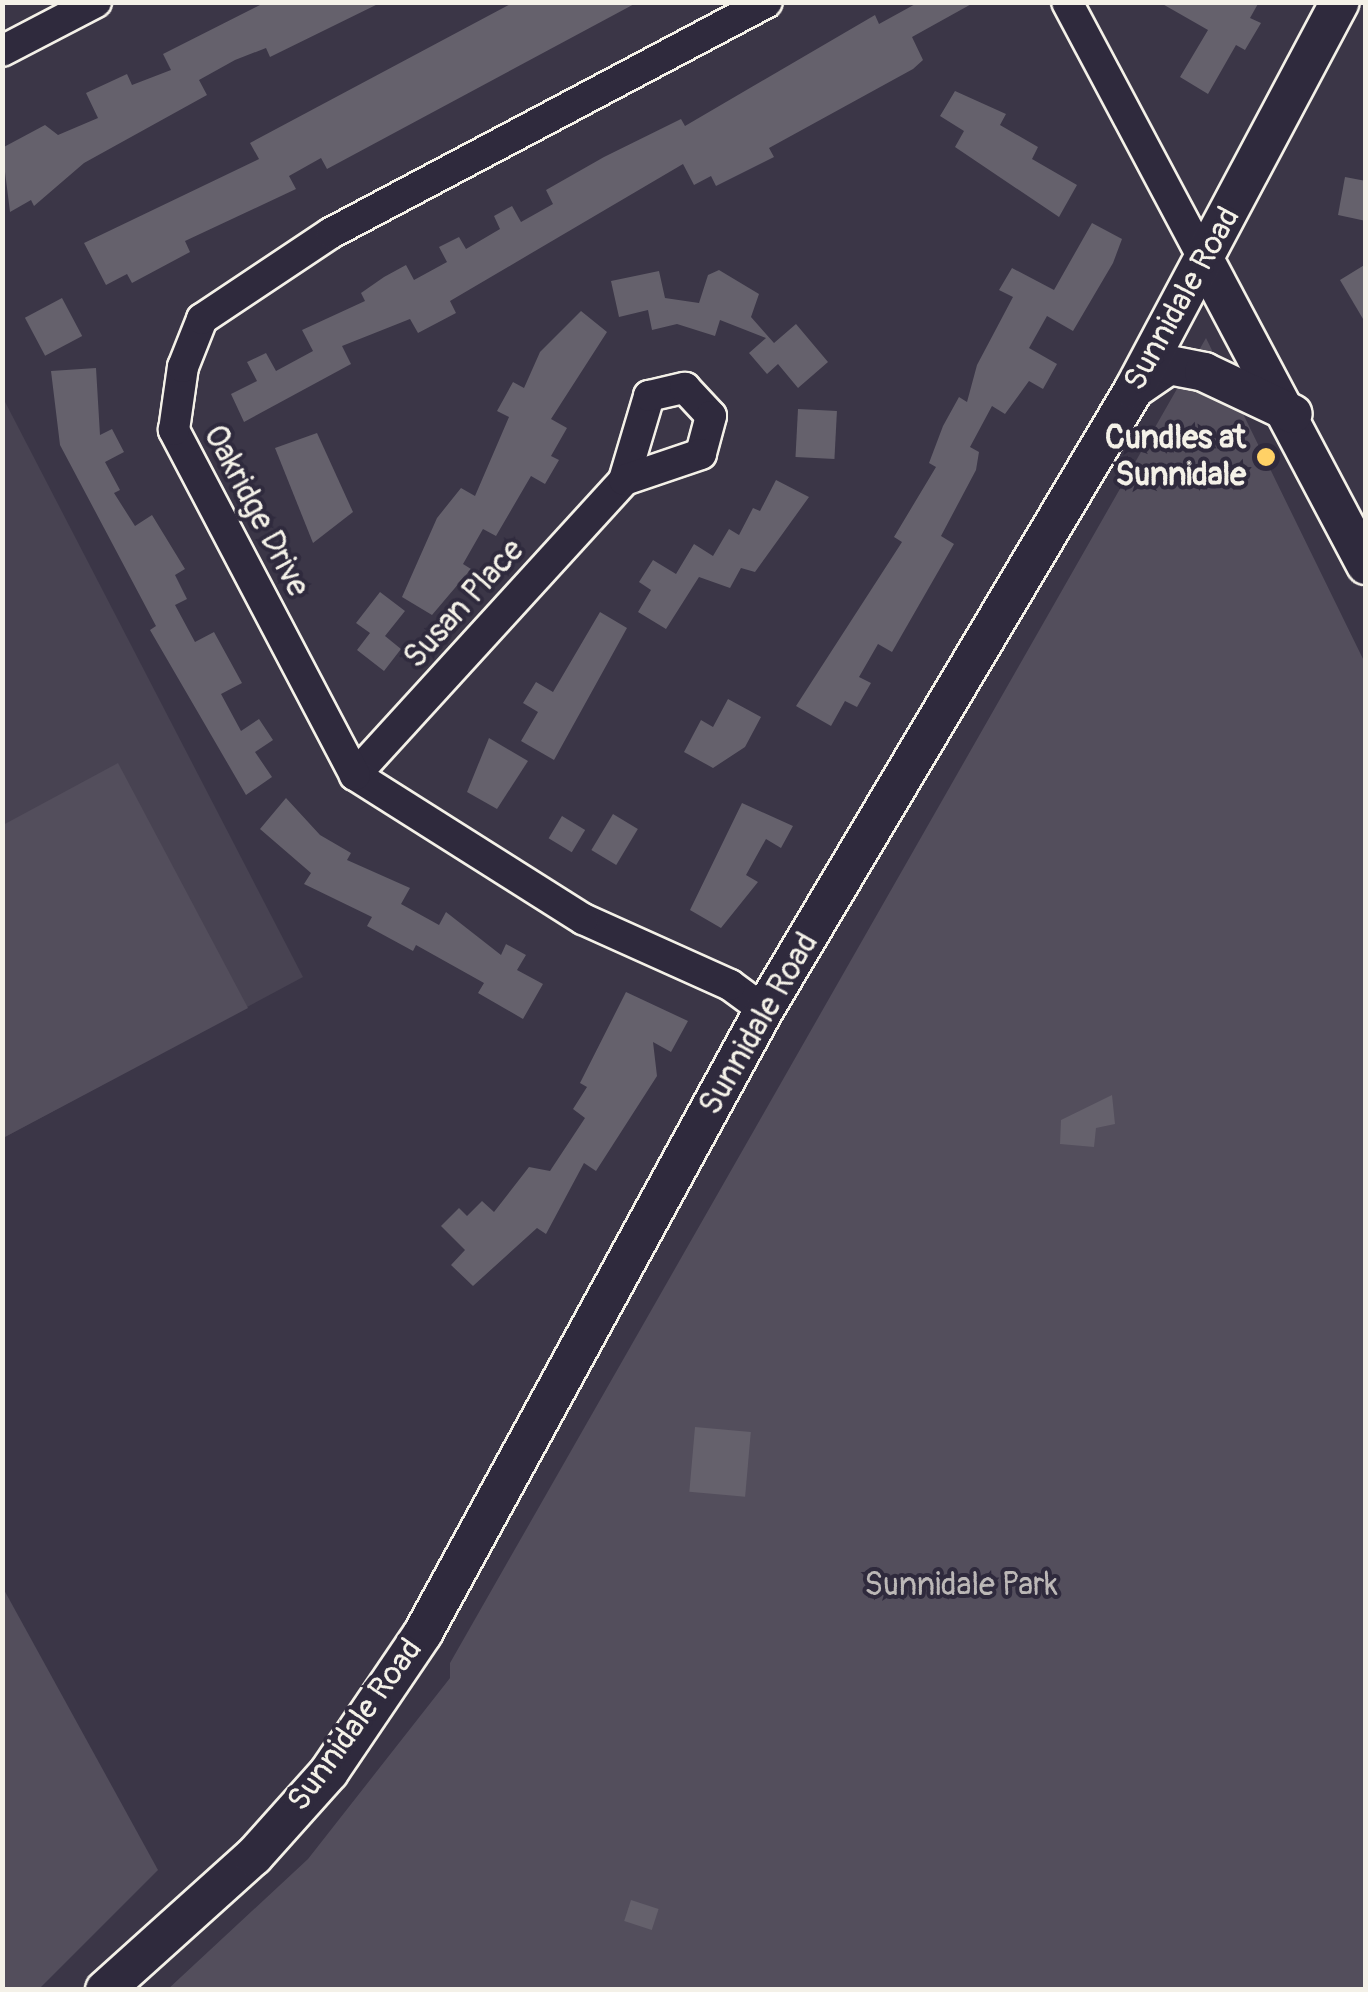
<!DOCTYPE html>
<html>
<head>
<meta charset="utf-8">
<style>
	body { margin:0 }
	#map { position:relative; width:1368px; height:1992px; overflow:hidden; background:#3b3647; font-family:Pangolin,sans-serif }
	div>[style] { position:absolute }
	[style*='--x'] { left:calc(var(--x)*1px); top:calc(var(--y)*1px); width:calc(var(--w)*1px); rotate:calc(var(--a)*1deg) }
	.built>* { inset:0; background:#484352 }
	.green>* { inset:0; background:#534e5c }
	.building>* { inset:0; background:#65616c; transform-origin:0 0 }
	.roads { filter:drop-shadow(2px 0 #f4f1e8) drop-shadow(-2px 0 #f4f1e8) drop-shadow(0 2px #f4f1e8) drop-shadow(0 -2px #f4f1e8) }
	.minor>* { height:30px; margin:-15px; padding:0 15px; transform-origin:15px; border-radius:15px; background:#2f2a3d }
	.major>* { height:38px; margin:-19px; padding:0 19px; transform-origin:19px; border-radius:19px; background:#2f2a3d }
	.dots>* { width:28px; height:28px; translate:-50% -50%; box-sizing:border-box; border:5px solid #2f2a3d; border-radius:50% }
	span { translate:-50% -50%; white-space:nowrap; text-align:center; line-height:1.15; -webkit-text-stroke:8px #2f2a3d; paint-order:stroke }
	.street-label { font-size:32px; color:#f4f1e8 }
	.poi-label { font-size:32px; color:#f4f1e8; font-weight:700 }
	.right { translate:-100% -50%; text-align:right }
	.park-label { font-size:32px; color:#bcb8b7 }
	.frame { position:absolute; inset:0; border:5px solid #f4f1e8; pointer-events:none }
</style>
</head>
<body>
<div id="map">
	<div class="built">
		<div style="clip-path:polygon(2px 396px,303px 977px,3px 1138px,2px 1138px)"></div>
	</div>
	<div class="green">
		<div style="clip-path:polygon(1206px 338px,1365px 663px,1365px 1989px,167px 1990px,308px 1859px,450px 1678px,450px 1663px)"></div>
		<div style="clip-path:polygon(118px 763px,248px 1008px,3px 1138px,3px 825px)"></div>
		<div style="clip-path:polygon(3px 1588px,158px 1870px,39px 1989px,3px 1989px)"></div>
	</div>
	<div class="building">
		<div style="clip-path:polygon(266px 2px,382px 2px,270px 57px,266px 48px,235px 60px,199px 80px,207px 95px,84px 163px,34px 206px,31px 200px,10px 212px,2px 148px,45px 125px,58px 135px,98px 118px,86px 93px,127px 74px,132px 85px,171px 70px,163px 54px)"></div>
		<div style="clip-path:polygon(514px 2px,638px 2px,327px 169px,321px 158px,289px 176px,296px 189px,185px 241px,190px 252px,132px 283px,127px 274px,106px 285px,84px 243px,259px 159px,250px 143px)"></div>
		<div style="clip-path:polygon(919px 2px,975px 2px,912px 37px,923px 60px,913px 69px,769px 148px,774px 157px,716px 186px,711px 176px,694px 185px,683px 164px,450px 301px,456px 313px,418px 333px,410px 319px,342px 346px,351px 364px,244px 422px,231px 394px,257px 381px,247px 362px,266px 353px,276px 371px,313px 351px,302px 330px,365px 301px,361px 293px,384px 277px,406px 265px,414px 280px,447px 262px,439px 247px,459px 237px,466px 249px,500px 229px,494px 216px,512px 206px,521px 222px,553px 204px,546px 190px,604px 157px,681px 119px,685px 126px,875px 15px,879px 24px)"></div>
		<div style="clip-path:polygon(1159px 2px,1259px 2px,1250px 18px,1261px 23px,1245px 50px,1236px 45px,1208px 94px,1180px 77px,1208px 30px)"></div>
		<div style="clip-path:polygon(955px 91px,1006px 114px,1000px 125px,1038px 147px,1032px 159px,1077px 185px,1059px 217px,955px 147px,964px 131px,940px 116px)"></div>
		<div style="clip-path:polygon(1345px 177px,1366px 181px,1366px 221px,1338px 215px)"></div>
		<div style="clip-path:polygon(1092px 223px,1122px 239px,1113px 263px,1073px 331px,1047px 316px,1029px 348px,1057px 364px,1043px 389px,1029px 381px,1005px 414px,992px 406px,970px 447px,979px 452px,976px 470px,941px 536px,954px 544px,892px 652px,878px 644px,859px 677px,871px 683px,857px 707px,845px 701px,831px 726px,796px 706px,902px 542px,894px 537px,936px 467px,929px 463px,943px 426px,959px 397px,967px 402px,977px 365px,1013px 297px,999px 290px,1012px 268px,1054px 290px)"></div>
		<div style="clip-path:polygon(1366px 264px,1366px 324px,1340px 280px)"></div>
		<div style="clip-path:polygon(719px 270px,759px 294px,751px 317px,774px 343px,796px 324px,828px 362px,798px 388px,778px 364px,767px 374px,749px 353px,766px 338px,720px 320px,715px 336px,677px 324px,652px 330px,648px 310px,619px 317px,611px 281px,659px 271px,665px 298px,699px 303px,708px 275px)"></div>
		<div style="left:62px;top:298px;width:43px;height:42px;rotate:62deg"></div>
		<div style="clip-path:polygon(581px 311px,607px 332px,551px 419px,567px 428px,551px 456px,559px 460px,545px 484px,531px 476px,496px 536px,483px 529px,463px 564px,471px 569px,432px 615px,402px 597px,437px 518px,461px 488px,475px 496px,509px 417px,497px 411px,513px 382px,524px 388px,540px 352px)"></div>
		<div style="clip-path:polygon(96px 368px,100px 435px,112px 429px,124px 452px,105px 462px,120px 490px,114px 493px,135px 526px,152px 515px,185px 569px,175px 575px,187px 599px,175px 605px,195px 642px,214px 632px,242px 683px,221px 694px,241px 731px,259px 719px,273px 740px,255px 752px,272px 777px,246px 795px,150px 630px,156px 626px,60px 445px,51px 371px)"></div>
		<div style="left:798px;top:409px;width:39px;height:48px;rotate:3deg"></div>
		<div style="clip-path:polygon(317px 433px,353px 512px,313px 543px,275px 448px)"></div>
		<div style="clip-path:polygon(776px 480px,809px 497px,755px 572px,741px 568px,730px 588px,699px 577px,666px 629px,638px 612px,651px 590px,639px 582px,653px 560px,676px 574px,694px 544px,713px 556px,729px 529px,739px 535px,753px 508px,760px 511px)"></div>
		<div style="clip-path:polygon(380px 592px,405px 611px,385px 636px,401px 649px,384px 671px,357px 650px,370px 633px,356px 623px)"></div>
		<div style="clip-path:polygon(600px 612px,627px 628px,554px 760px,521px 741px,538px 712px,523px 703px,536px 682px,553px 692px)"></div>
		<div style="clip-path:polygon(728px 699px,761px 717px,745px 747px,713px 768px,684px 752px,701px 720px,713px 727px)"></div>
		<div style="clip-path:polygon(489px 738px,528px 761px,497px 809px,467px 792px)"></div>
		<div style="clip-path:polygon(286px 798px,320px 835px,351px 853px,347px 860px,410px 888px,401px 904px,439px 925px,446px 912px,501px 955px,506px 944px,526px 955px,517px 970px,543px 984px,523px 1019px,478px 993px,484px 983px,416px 945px,413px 951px,367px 926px,372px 917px,304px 884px,311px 873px,260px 829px)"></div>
		<div style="clip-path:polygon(742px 803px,793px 826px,781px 848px,766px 839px,746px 875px,758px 882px,721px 928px,690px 910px)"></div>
		<div style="left:613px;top:814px;width:29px;height:42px;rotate:31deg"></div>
		<div style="left:562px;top:816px;width:27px;height:26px;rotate:31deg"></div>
		<div style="clip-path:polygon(626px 992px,688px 1021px,671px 1052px,653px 1042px,657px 1076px,596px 1171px,584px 1163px,546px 1234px,537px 1228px,473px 1286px,451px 1265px,465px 1250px,441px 1226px,459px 1208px,467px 1216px,482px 1201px,494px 1212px,529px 1167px,550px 1171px,585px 1118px,573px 1109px,587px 1087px,580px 1083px)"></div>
		<div style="clip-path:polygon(1112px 1095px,1115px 1124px,1096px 1128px,1094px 1147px,1060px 1144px,1061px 1120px)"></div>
		<div style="left:695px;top:1427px;width:56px;height:65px;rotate:5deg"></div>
		<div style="left:631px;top:1900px;width:29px;height:22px;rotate:18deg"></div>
	</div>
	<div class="roads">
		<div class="minor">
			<div style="--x:1067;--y:2;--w:293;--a:62"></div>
			<div style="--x:2;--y:51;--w:106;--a:-27.5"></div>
			<div style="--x:355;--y:775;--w:399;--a:-47.6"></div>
			<div style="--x:624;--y:480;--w:88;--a:-73.4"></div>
			<div style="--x:649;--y:396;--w:37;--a:-13"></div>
			<div style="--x:685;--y:388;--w:38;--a:47"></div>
			<div style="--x:711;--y:416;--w:39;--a:105"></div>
			<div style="--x:701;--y:454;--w:81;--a:161.3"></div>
			<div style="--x:764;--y:1010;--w:42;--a:-143.7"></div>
			<div style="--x:730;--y:985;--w:161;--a:-155.8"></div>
			<div style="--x:583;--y:919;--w:270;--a:-147.7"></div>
			<div style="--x:355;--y:775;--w:390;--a:-117.7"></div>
			<div style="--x:174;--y:430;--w:64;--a:-81.9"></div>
			<div style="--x:183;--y:367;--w:52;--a:-68.4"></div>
			<div style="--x:202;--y:319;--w:155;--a:-33.7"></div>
			<div style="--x:331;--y:233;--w:493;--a:-27.9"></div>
		</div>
		<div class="major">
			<div style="--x:1205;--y:261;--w:344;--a:62.1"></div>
			<div style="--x:1134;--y:389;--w:42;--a:-34.4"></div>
			<div style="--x:1169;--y:365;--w:36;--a:11"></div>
			<div style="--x:1204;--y:372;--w:98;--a:25.3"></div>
			<div style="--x:105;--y:1990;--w:200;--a:-42"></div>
			<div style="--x:254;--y:1856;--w:113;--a:-48.2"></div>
			<div style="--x:329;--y:1772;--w:168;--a:-55.9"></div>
			<div style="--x:423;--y:1633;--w:710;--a:-61.31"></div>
			<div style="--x:764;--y:1010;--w:723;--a:-59.21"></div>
			<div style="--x:1134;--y:389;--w:438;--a:-62"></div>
		</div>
	</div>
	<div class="dots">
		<div style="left:1266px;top:457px;background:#ffd166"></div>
	</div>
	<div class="street-label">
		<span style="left:1182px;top:299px;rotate:-61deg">Sunnidale Road</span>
		<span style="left:256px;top:511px;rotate:62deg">Oakridge Drive</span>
		<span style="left:464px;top:604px;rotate:-48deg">Susan Place</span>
		<span style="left:759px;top:1024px;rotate:-60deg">Sunnidale Road</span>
		<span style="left:355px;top:1725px;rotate:-54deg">Sunnidale Road</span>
	</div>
	<div class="poi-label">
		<span class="right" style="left:1246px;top:457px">Cundles at<br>Sunnidale</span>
	</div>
	<div class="park-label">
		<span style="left:961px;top:1585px">Sunnidale Park</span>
	</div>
	<div class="frame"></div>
</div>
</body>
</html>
